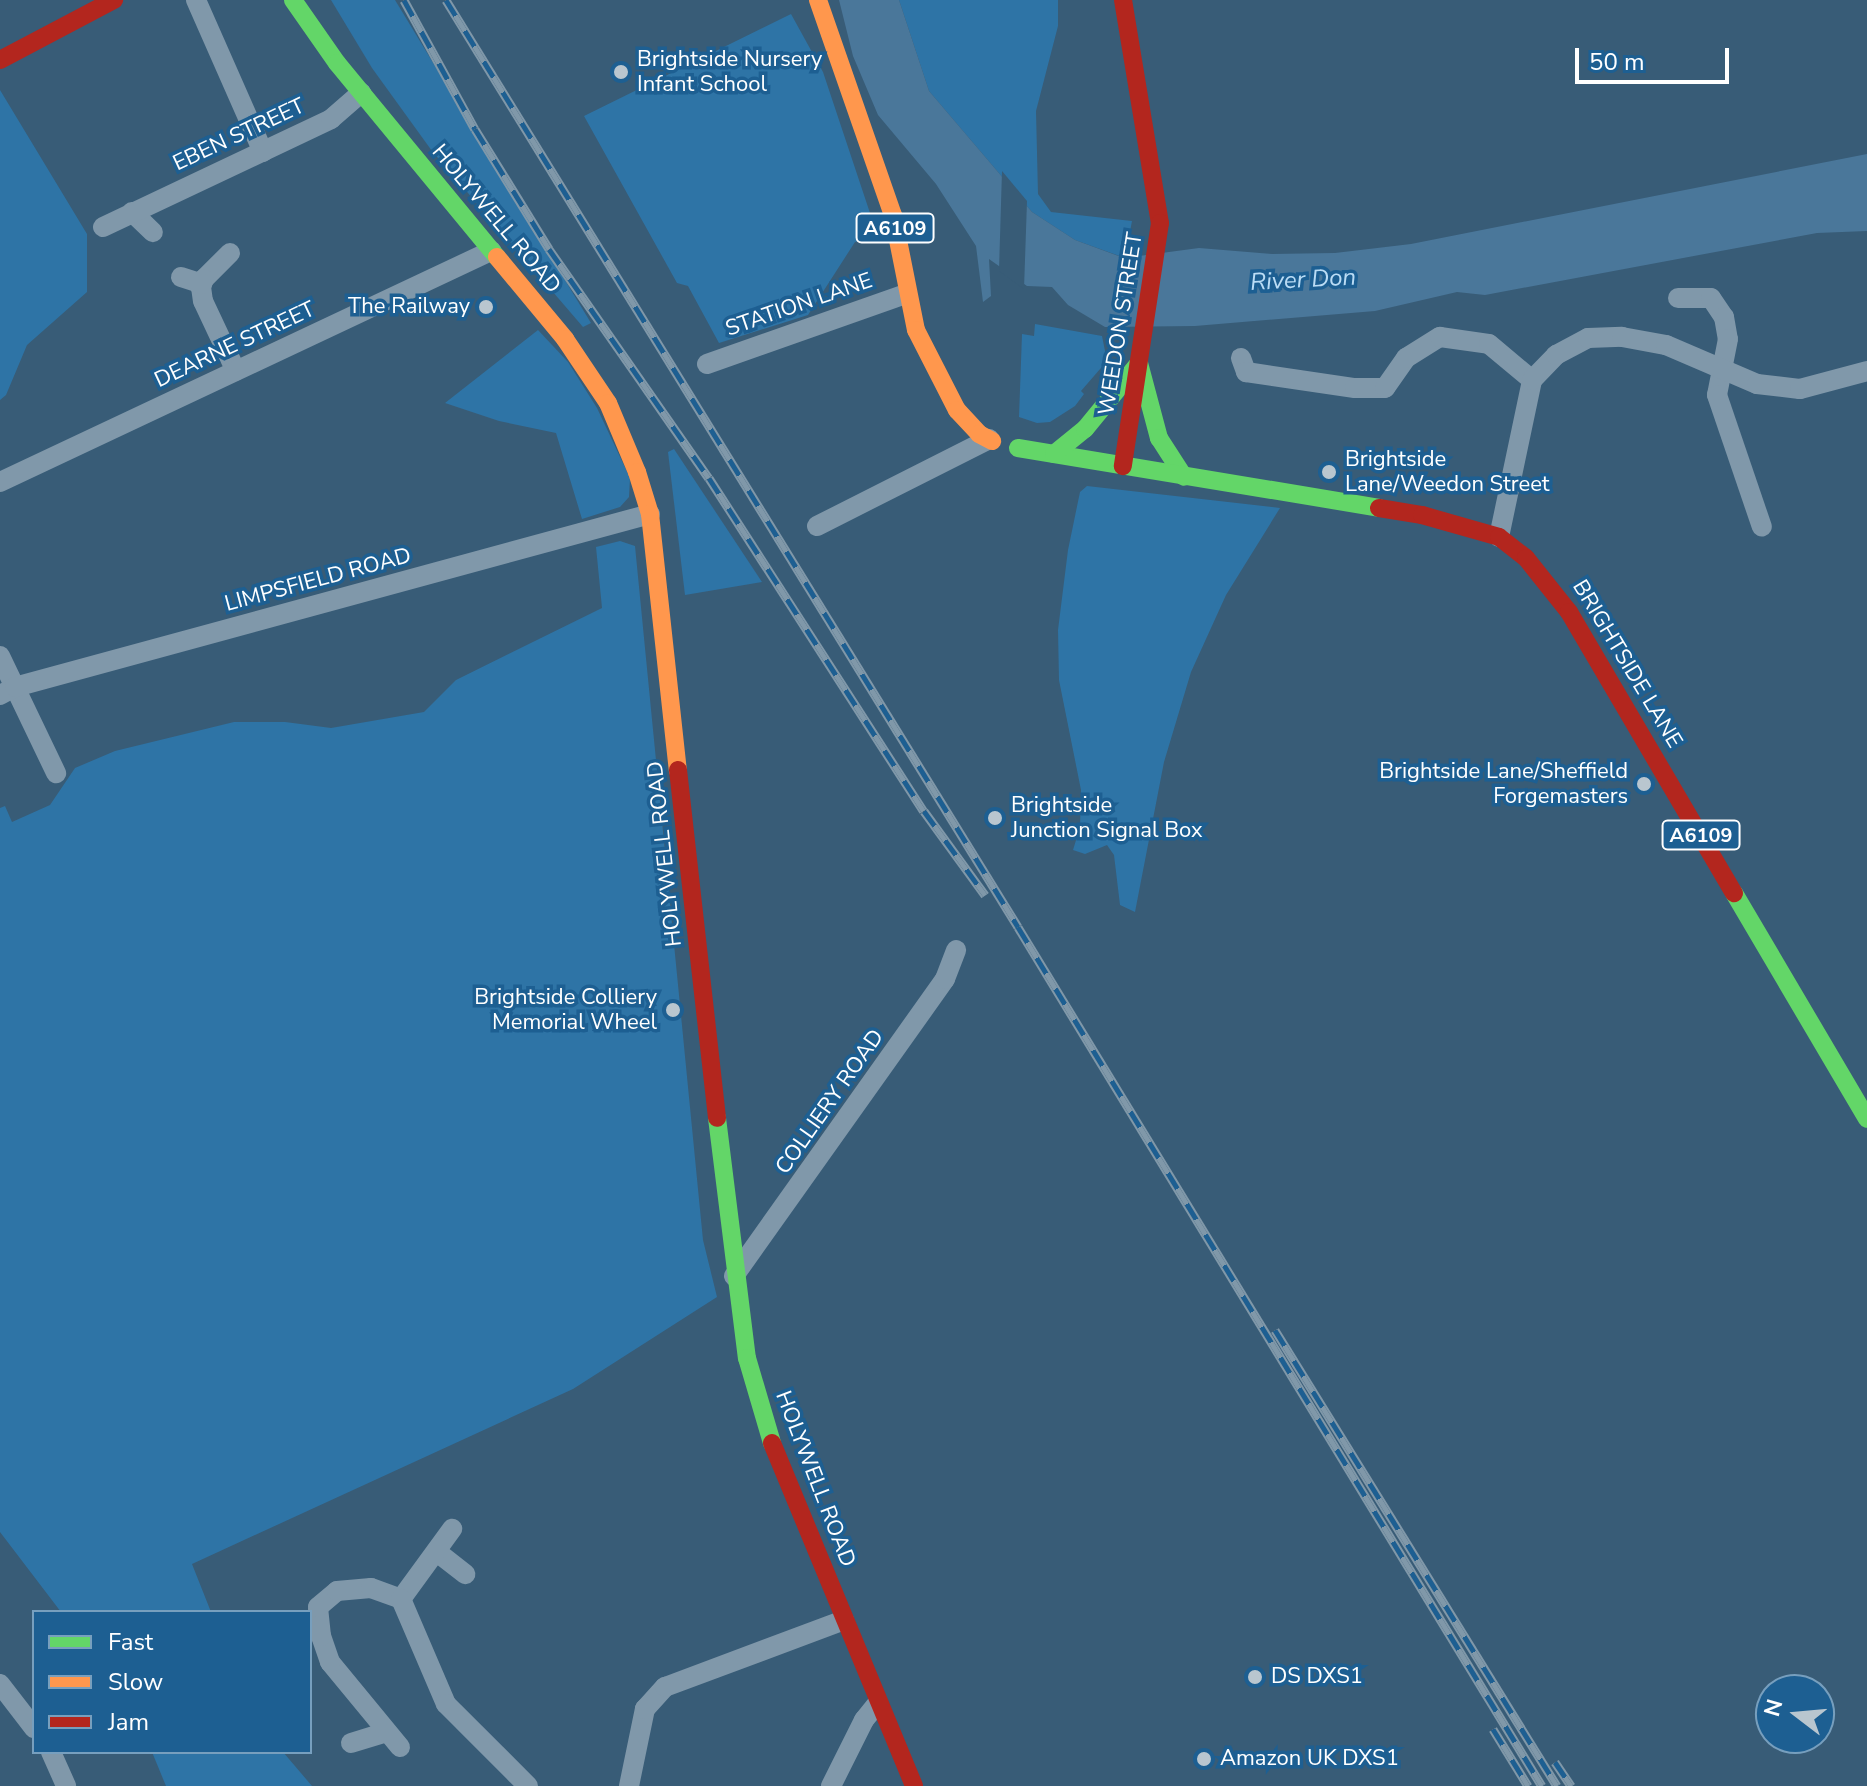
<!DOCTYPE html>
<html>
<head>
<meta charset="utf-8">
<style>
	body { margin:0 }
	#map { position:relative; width:1867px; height:1786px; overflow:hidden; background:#385c77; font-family:"Nunito Sans",sans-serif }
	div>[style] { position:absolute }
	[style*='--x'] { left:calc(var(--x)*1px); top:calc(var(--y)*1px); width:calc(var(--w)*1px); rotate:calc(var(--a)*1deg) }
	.green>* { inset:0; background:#2e74a6 }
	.water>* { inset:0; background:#4a779a }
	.pier>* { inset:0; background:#385c77 }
	.street>* { height:20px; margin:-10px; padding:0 10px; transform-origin:10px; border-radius:10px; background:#8098aa }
	.fast>* { height:18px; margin:-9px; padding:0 9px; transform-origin:9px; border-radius:9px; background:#63d668 }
	.slow>* { height:18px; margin:-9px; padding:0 9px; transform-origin:9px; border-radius:9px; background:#ff974d }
	.jam>* { height:18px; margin:-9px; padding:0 9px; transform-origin:9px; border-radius:9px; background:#b3261e }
	.rail>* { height:9px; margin-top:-4.5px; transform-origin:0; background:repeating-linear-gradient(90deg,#1d5f92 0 18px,#8098a9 0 36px); box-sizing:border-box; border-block:2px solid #8098a9 }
	.dots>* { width:22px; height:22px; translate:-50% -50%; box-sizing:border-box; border:4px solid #1d5f92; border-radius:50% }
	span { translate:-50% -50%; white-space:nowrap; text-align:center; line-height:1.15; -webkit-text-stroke:7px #1d5f92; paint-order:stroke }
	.shield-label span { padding:2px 6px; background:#1d5f92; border:2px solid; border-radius:6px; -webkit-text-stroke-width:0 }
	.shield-label { font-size:20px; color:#fff; font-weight:700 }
	.poi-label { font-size:22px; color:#fff }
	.left { translate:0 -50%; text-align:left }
	.right { translate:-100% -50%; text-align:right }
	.street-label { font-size:22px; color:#fff }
	.water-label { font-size:24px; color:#badcf5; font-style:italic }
	.legend { position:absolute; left:32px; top:1610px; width:280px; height:144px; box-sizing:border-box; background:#1d5f92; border:2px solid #779fbe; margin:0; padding:10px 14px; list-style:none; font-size:24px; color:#fff }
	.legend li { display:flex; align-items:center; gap:16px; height:40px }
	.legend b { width:40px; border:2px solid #779fbe }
	.north { position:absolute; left:1755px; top:1674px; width:80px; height:80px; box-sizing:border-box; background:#1d5f92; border:2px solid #779fbe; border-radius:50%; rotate:286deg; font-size:22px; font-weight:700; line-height:32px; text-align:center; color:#fff }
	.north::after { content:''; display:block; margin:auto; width:28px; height:36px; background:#b9c6cf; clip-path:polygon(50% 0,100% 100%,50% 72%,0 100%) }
	.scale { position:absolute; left:1575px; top:48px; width:154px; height:36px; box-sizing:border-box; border:4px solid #fff; border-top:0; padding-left:10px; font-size:24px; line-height:28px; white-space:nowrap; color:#fff; -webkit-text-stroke:6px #1d5f92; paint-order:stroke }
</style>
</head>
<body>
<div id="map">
	<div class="green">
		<div style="clip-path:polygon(331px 0,395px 0,591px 323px,583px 327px,432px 151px,372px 68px)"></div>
		<div style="clip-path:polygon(899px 0,1058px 0,1058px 26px,1036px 111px,1038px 194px,1051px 212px,1132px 221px,1125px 258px,1075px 240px,1032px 212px,929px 91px)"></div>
		<div style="clip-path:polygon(791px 14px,823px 72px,878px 237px,855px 242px,808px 315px,719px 343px,688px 286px,677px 283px,584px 116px)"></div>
		<div style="clip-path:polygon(0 90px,87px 234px,87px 292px,27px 345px,6px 395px,0 400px)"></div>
		<div style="clip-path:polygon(1035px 324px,1102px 336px,1107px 361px,1081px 391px,1084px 394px,1075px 406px,1050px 422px,1037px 423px,1019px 417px,1022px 334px,1034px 336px)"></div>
		<div style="clip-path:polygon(538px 330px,568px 362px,597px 408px,630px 478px,629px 497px,620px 507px,582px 519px,556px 433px,499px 421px,445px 403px)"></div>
		<div style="clip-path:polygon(674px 449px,762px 582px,685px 595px,668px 452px)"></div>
		<div style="clip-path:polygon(1087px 486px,1280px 508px,1226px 595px,1191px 672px,1164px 762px,1135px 912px,1120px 905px,1114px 855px,1107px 845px,1085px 854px,1073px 850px,1080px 827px,1081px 790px,1059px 680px,1058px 630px,1068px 550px,1080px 492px)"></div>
		<div style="clip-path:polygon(620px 541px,635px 546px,703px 1240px,717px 1297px,573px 1389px,192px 1564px,211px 1612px,61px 1612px,0 1532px,0 808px,5px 806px,12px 822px,50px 805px,75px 768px,115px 751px,234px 722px,285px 722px,331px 728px,424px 712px,456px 680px,602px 608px,596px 547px)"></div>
		<div style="clip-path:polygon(152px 1752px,283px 1752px,312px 1786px,166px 1786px)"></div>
	</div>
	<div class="water">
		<div style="clip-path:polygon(839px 0,899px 0,929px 91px,1032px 212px,1075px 240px,1124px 258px,1199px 248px,1272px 254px,1335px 253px,1411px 244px,1867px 154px,1867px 231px,1817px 233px,1485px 295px,1457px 292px,1375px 311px,1195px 326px,1105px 327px,1068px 305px,1052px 287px,1027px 286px,989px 259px,991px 296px,983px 302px,976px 246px,936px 184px,878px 115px,853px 56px)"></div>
	</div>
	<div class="pier">
		<div style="clip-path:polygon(1002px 171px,1027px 201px,1024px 289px,999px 271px)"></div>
	</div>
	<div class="street">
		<div style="--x:196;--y:0;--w:166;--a:66.2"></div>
		<div style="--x:132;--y:212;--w:29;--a:44"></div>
		<div style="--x:103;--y:227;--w:252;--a:-25.3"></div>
		<div style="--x:331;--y:119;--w:40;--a:-41"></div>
		<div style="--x:230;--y:253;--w:37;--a:135"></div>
		<div style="--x:204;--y:279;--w:9;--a:111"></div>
		<div style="--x:201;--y:287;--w:14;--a:82"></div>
		<div style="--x:203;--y:301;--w:77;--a:64.8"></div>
		<div style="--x:181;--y:277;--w:22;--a:18"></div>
		<div style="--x:1678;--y:298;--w:33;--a:0"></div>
		<div style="--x:1711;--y:298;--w:23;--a:56"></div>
		<div style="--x:1724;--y:317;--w:22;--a:80"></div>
		<div style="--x:1728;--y:339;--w:57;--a:101.1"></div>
		<div style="--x:1717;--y:395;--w:139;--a:71.2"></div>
		<div style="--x:1241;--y:358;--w:15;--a:70"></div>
		<div style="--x:1246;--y:372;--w:110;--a:8.4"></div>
		<div style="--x:1355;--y:388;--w:30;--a:0"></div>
		<div style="--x:1385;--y:388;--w:37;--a:-55"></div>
		<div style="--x:1406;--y:358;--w:40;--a:-32"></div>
		<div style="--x:1440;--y:337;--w:49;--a:8.1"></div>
		<div style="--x:1489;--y:344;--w:56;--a:39.9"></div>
		<div style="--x:707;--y:364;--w:211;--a:-19.4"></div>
		<div style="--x:0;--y:482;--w:543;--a:-25.2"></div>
		<div style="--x:817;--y:526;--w:193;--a:-26.8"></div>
		<div style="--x:1499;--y:537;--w:160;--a:-78.1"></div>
		<div style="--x:1532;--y:380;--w:35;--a:-46"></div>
		<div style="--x:1556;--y:355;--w:36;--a:-28"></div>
		<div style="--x:1588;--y:338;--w:34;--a:-2"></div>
		<div style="--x:1622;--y:337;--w:45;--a:10.3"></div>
		<div style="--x:1666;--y:345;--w:99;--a:23.2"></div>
		<div style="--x:1757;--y:384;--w:43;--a:6.6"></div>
		<div style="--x:1800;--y:389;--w:69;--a:-15"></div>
		<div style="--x:0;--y:656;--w:130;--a:64.4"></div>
		<div style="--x:0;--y:695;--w:17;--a:-28"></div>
		<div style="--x:15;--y:687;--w:658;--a:-15.24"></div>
		<div style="--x:734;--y:1276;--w:364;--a:-54.6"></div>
		<div style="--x:945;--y:979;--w:31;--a:-69"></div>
		<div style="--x:437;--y:1552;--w:36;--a:38"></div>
		<div style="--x:401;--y:1599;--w:87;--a:-53.9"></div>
		<div style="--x:0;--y:1684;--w:56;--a:52.3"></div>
		<div style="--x:351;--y:1743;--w:37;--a:-17"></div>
		<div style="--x:400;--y:1747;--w:110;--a:-129.5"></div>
		<div style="--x:330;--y:1662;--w:28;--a:-109"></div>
		<div style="--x:321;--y:1636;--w:29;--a:-96"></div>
		<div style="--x:318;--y:1607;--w:25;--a:-40"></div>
		<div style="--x:337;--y:1591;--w:34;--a:-5"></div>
		<div style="--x:371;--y:1588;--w:32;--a:20"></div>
		<div style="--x:401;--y:1599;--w:114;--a:66.8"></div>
		<div style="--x:446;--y:1704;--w:116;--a:45"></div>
		<div style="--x:51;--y:1752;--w:37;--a:66"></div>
		<div style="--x:629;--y:1786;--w:79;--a:-78.3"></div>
		<div style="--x:645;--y:1709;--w:30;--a:-48"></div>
		<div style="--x:665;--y:1687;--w:191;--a:-20.5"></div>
		<div style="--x:831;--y:1786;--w:74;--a:-63.4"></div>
		<div style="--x:864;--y:1720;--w:22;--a:-51"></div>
	</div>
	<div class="fast">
		<div style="--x:293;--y:0;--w:77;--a:55.1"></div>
		<div style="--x:337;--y:63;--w:251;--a:50.5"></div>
		<div style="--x:1139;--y:363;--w:78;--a:75.1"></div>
		<div style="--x:1159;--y:438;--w:46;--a:57.3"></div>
		<div style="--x:1018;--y:448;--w:366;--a:9.4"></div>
		<div style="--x:1054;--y:454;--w:40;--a:-39"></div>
		<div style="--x:1085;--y:429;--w:85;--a:-50.7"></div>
		<div style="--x:1734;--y:893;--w:262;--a:59.5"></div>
		<div style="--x:717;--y:1118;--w:242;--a:82.9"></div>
		<div style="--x:747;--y:1358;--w:89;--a:73.6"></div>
	</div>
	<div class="slow">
		<div style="--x:818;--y:0;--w:228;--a:70.8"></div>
		<div style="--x:893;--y:215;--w:117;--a:78.7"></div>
		<div style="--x:916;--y:330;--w:90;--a:62.9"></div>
		<div style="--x:957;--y:410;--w:33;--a:47"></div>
		<div style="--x:979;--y:434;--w:15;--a:28"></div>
		<div style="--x:497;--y:257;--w:107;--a:50.3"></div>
		<div style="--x:565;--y:339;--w:77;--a:56.1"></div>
		<div style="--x:608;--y:403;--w:75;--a:67.2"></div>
		<div style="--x:637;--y:472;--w:44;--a:72.8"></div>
		<div style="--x:650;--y:514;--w:258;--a:83.8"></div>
	</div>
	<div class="jam">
		<div style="--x:1123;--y:0;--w:226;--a:80.6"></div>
		<div style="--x:1160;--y:223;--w:246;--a:98.7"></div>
		<div style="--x:0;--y:60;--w:129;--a:-27.8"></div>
		<div style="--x:1379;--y:508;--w:44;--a:9.2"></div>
		<div style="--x:1422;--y:515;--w:80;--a:15.9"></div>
		<div style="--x:1499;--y:537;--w:34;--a:38"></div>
		<div style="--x:1526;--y:558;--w:69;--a:51.5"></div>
		<div style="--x:1569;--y:612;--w:326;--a:59.6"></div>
		<div style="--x:678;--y:770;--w:350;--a:83.6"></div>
		<div style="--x:772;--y:1443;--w:371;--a:67.5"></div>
	</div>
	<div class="rail">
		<div style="--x:404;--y:0;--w:147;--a:61.2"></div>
		<div style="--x:475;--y:129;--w:141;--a:58.3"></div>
		<div style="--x:549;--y:249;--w:279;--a:55.1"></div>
		<div style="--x:709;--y:478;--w:396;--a:57.2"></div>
		<div style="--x:924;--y:811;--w:104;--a:54"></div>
		<div style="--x:446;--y:0;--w:1089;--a:58.32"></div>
		<div style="--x:1018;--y:927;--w:1006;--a:58.62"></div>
		<div style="--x:1275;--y:1330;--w:536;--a:58.27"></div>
		<div style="--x:1493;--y:1729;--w:67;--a:58.4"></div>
		<div style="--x:1555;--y:1762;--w:29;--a:56"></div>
	</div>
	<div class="dots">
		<div style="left:621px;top:72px;background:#b9c6cf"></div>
		<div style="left:486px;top:307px;background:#b9c6cf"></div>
		<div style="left:1329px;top:472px;background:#b9c6cf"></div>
		<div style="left:1644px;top:784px;background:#b9c6cf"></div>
		<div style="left:995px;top:818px;background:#b9c6cf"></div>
		<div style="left:673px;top:1010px;background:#b9c6cf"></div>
		<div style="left:1255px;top:1677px;background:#b9c6cf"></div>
		<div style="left:1204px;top:1759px;background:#b9c6cf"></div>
	</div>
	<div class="shield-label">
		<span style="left:895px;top:228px">A6109</span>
		<span style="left:1701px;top:835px">A6109</span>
	</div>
	<div class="poi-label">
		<span class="left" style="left:637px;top:72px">Brightside Nursery<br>Infant School</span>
		<span class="right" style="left:470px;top:307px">The Railway</span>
		<span class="left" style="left:1345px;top:472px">Brightside<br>Lane/Weedon Street</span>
		<span class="right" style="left:1628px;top:784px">Brightside Lane/Sheffield<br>Forgemasters</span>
		<span class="left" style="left:1011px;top:818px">Brightside<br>Junction Signal Box</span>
		<span class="right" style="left:657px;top:1010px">Brightside Colliery<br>Memorial Wheel</span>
		<span class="left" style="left:1271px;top:1677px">DS DXS1</span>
		<span class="left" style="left:1220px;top:1759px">Amazon UK DXS1</span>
	</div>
	<div class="street-label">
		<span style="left:239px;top:135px;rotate:-25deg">EBEN STREET</span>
		<span style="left:496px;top:219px;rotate:50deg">HOLYWELL ROAD</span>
		<span style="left:799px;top:305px;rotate:-19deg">STATION LANE</span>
		<span style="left:1121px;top:324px;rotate:-81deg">WEEDON STREET</span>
		<span style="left:235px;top:345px;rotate:-25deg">DEARNE STREET</span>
		<span style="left:318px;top:580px;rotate:-15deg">LIMPSFIELD ROAD</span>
		<span style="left:1627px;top:664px;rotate:59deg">BRIGHTSIDE LANE</span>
		<span style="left:665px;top:854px;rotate:-96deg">HOLYWELL ROAD</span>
		<span style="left:830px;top:1102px;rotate:-55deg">COLLIERY ROAD</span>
		<span style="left:815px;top:1479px;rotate:69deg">HOLYWELL ROAD</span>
	</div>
	<div class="water-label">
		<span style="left:1303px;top:280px;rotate:-3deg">River Don</span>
	</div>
	<ul class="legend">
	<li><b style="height:10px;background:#63d668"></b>Fast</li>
	<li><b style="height:10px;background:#ff974d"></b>Slow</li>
	<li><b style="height:10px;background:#b3261e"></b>Jam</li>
	</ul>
	<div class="north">N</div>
	<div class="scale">50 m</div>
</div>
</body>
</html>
